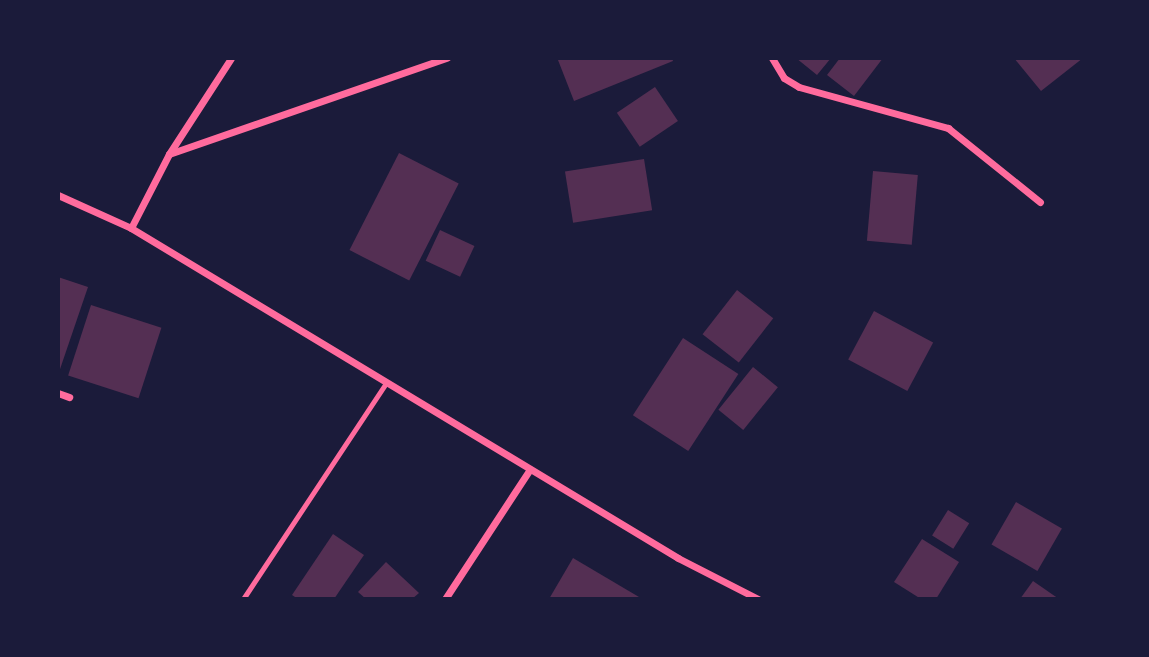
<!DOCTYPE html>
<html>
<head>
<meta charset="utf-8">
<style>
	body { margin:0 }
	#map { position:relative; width:1149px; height:657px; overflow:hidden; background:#1b1b3a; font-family:Poppins,sans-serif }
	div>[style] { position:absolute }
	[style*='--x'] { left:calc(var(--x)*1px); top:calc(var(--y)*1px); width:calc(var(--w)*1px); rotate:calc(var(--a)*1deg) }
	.building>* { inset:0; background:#542f53; transform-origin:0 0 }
	.service>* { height:5px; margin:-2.5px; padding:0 2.5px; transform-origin:2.5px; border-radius:2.5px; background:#ff6b9d }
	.minor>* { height:7px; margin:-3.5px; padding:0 3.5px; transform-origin:3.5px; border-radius:3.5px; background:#ff6b9d }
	span { translate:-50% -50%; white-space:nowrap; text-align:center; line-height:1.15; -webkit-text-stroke:7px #1b1b3a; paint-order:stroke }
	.frame { position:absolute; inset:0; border:60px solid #1b1b3a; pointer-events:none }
</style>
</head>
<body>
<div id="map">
	<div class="building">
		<div style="clip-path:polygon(563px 58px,672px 58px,673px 61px,574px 101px,558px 60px)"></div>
		<div style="clip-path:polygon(796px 58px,831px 58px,817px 75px)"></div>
		<div style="clip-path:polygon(840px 58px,883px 58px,854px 96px,827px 75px)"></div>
		<div style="clip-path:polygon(1014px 58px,1083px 58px,1041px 91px)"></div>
		<div style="left:655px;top:87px;width:41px;height:46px;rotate:56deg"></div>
		<div style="left:399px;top:153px;width:67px;height:109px;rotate:27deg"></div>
		<div style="left:644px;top:159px;width:52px;height:80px;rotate:81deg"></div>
		<div style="left:873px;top:171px;width:45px;height:70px;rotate:5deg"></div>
		<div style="left:440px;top:230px;width:38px;height:34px;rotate:25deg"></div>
		<div style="clip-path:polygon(58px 277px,88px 287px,58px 375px)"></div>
		<div style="left:737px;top:290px;width:46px;height:56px;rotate:38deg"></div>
		<div style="left:91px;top:305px;width:74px;height:74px;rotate:18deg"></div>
		<div style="left:874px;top:311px;width:67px;height:55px;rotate:28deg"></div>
		<div style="left:683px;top:338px;width:66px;height:92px;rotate:33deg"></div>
		<div style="left:753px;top:367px;width:32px;height:55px;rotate:39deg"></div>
		<div style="left:1016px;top:502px;width:53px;height:49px;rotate:30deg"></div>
		<div style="left:948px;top:510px;width:25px;height:30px;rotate:32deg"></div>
		<div style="clip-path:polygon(333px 534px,364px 555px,334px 599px,298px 599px,292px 595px)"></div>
		<div style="clip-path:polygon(922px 539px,959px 562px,936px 599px,921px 599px,894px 582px)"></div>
		<div style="clip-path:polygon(573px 558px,639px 597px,638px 599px,549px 599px)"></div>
		<div style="clip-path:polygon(386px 562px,419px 593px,412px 599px,366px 599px,358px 592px)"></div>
		<div style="clip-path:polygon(1033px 581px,1059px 599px,1020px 599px)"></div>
	</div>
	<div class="service">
		<div style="--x:243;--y:599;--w:259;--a:-56.5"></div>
	</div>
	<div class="minor">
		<div style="--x:772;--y:58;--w:23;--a:59"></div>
		<div style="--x:784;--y:78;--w:17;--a:31"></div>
		<div style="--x:799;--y:87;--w:155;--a:15.4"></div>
		<div style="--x:948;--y:128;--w:118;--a:38.8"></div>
		<div style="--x:169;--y:154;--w:294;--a:-19.1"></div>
		<div style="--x:58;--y:195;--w:80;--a:24.3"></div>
		<div style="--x:131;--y:228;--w:639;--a:31.1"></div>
		<div style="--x:678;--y:558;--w:90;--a:27.1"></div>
		<div style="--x:131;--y:228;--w:83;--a:-62.8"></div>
		<div style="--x:169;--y:154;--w:114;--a:-57.1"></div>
		<div style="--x:58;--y:393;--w:12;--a:20"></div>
		<div style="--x:445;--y:599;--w:155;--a:-56.8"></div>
	</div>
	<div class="frame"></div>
</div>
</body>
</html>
